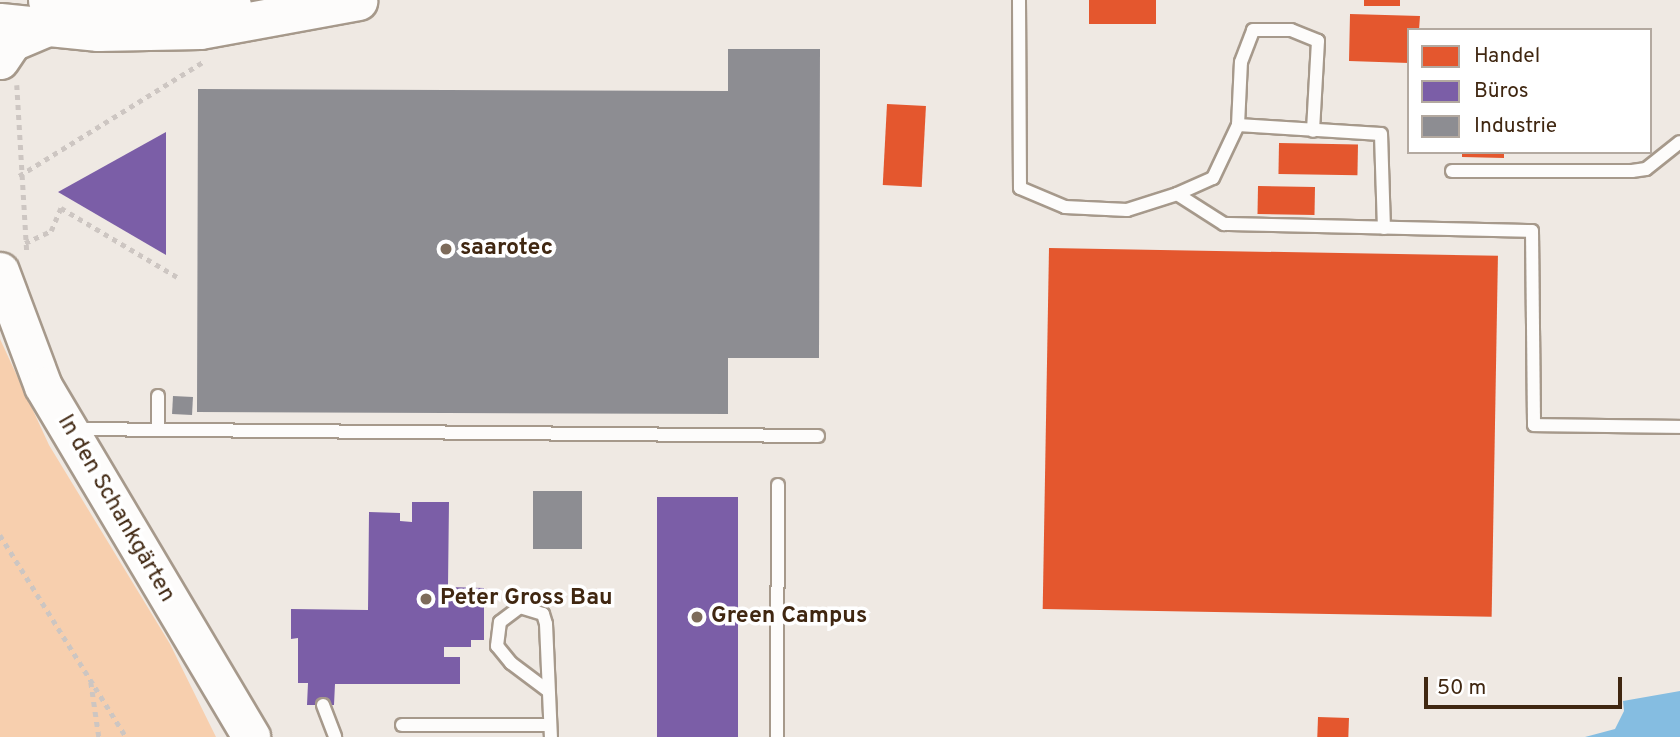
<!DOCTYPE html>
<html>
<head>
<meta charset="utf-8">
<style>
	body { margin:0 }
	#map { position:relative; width:1680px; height:737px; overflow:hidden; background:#efe9e3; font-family:Overpass,sans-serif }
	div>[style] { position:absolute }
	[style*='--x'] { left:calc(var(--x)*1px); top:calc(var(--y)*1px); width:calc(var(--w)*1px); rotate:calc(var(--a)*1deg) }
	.green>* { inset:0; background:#f7cfae }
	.water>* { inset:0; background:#85bde1 }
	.shops>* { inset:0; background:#e4572e; transform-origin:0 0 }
	.offices>* { inset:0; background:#7b5ea7; transform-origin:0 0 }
	.industry>* { inset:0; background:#8d8d92; transform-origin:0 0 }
	.path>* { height:4.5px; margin-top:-2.25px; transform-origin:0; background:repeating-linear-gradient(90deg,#cdc6c2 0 5px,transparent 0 10px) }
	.roads { filter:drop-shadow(2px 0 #a6998b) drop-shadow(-2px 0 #a6998b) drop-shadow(0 2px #a6998b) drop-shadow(0 -2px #a6998b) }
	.lane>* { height:12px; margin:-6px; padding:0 6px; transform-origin:6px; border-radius:6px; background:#fdfcfb }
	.secondary>* { height:37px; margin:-18.5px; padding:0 18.5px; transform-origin:18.5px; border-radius:18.5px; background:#fdfcfb }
	.dots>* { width:19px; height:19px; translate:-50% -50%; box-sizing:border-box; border:4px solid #fff; border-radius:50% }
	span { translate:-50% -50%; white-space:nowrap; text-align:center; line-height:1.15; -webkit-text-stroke:7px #fff; paint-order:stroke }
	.poi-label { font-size:23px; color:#402711; font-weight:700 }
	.left { translate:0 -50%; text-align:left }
	.street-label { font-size:23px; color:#402711 }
	.legend { position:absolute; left:1407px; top:28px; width:245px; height:126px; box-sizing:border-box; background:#fff; border:2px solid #b3a9a0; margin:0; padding:9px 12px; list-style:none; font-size:21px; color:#402711 }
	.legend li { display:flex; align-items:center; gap:14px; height:35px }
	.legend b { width:35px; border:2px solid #b3a9a0 }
	.scale { position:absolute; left:1424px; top:677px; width:198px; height:32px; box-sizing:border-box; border:4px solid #402711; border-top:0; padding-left:9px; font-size:21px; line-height:24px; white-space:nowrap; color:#402711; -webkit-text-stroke:5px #fff; paint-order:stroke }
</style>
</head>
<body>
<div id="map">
	<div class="green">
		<div style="clip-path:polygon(0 339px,49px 445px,170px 644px,216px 737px,0 737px)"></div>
	</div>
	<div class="water">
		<div style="clip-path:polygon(1680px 691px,1680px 737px,1585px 737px,1615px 729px,1624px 711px,1623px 701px)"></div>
	</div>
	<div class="shops">
		<div style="left:1089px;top:0;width:67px;height:24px"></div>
		<div style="left:1364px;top:0;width:36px;height:6px"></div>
		<div style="clip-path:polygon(1350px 14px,1420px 16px,1419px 30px,1409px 30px,1409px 63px,1349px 61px)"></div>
		<div style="left:887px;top:104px;width:39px;height:81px;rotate:3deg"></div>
		<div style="left:1279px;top:143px;width:79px;height:31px;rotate:1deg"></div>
		<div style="clip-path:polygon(1462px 152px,1504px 152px,1504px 158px,1462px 157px)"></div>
		<div style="left:1258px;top:186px;width:57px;height:28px;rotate:1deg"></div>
		<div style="left:1049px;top:248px;width:449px;height:361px;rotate:1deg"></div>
		<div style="left:1318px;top:717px;width:31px;height:20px;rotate:2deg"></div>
	</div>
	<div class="offices">
		<div style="clip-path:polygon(166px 132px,166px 255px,58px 192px)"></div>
		<div style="left:657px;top:497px;width:81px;height:240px"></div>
		<div style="clip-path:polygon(412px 502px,449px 502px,448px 587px,484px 588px,484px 640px,471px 640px,471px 647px,444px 647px,444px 657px,460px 657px,460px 684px,335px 684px,334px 705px,307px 705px,308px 683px,298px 683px,298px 638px,291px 639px,291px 609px,368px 610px,369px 512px,400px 513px,400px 521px,412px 522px)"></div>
	</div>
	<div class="industry">
		<div style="clip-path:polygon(728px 49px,820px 49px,819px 358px,728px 358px,728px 414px,197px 412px,198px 89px,728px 91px)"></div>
		<div style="left:173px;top:396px;width:20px;height:18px;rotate:3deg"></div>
		<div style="left:533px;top:491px;width:49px;height:58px"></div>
	</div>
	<div class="path">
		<div style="--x:17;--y:85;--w:169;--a:86.6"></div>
		<div style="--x:19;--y:176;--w:216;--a:-31.8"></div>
		<div style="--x:25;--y:243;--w:29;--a:-25"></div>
		<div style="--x:51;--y:231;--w:25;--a:-67"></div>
		<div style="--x:61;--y:208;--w:135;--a:30.7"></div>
		<div style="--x:0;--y:535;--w:238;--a:58"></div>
		<div style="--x:91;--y:682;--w:56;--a:81.7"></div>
	</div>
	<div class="roads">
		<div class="lane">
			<div style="--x:1019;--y:0;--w:188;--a:89.7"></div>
			<div style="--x:1020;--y:188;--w:49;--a:22.9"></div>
			<div style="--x:1065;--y:207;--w:62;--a:2.8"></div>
			<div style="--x:1127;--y:210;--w:52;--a:-17.7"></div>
			<div style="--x:1177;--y:194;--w:56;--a:32.6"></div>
			<div style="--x:1224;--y:224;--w:308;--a:1.3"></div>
			<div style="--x:1532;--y:231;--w:194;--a:89.4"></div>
			<div style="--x:1534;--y:425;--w:146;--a:0.8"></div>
			<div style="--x:1238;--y:125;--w:143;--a:3.6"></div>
			<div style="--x:1381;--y:134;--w:94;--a:88.2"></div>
			<div style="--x:1452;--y:171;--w:180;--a:0"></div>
			<div style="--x:1632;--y:171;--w:14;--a:-8"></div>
			<div style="--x:1646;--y:169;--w:43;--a:-38.5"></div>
			<div style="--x:1177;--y:194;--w:39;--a:-24"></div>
			<div style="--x:1213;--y:178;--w:59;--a:-64.7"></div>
			<div style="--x:1238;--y:125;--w:63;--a:-87.3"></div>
			<div style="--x:1241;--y:62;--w:34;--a:-69"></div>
			<div style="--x:1253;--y:30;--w:38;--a:0"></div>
			<div style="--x:1291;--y:30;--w:29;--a:22"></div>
			<div style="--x:1318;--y:41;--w:90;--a:93.2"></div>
			<div style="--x:73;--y:429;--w:745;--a:0.54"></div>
			<div style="--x:158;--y:430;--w:34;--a:-90"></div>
			<div style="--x:547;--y:690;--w:45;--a:-143.1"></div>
			<div style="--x:511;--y:663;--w:22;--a:-129"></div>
			<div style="--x:497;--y:646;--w:24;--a:-83"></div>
			<div style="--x:500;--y:622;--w:25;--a:-37"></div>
			<div style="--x:520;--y:607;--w:24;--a:17"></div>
			<div style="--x:543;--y:614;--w:10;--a:73"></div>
			<div style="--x:546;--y:624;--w:113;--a:87.5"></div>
			<div style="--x:323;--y:705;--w:34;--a:69"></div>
			<div style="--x:402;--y:725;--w:148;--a:0"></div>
			<div style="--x:777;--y:737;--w:252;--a:-89.8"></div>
		</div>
		<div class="secondary">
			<div style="--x:47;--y:0;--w:185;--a:1.5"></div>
			<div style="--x:0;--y:22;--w:99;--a:5.8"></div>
			<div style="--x:98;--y:32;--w:102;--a:-1.1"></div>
			<div style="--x:200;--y:30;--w:161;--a:-10.4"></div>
			<div style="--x:0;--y:60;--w:22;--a:-56"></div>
			<div style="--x:12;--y:42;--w:36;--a:-23"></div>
			<div style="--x:0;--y:271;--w:123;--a:69.5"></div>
			<div style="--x:43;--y:386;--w:408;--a:59.3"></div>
		</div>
	</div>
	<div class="dots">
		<div style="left:446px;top:249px;background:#7d6b5a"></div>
		<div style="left:426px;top:599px;background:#7d6b5a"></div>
		<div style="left:697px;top:617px;background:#7d6b5a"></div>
	</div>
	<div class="poi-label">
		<span class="left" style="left:460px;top:249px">saarotec</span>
		<span class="left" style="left:440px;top:599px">Peter Gross Bau</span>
		<span class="left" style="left:711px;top:617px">Green Campus</span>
	</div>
	<div class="street-label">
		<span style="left:115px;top:509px;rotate:60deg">In den Schankgärten</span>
	</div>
	<ul class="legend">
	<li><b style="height:19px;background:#e4572e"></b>Handel</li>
	<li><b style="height:19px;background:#7b5ea7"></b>Büros</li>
	<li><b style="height:19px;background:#8d8d92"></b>Industrie</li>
	</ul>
	<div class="scale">50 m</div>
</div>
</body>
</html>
